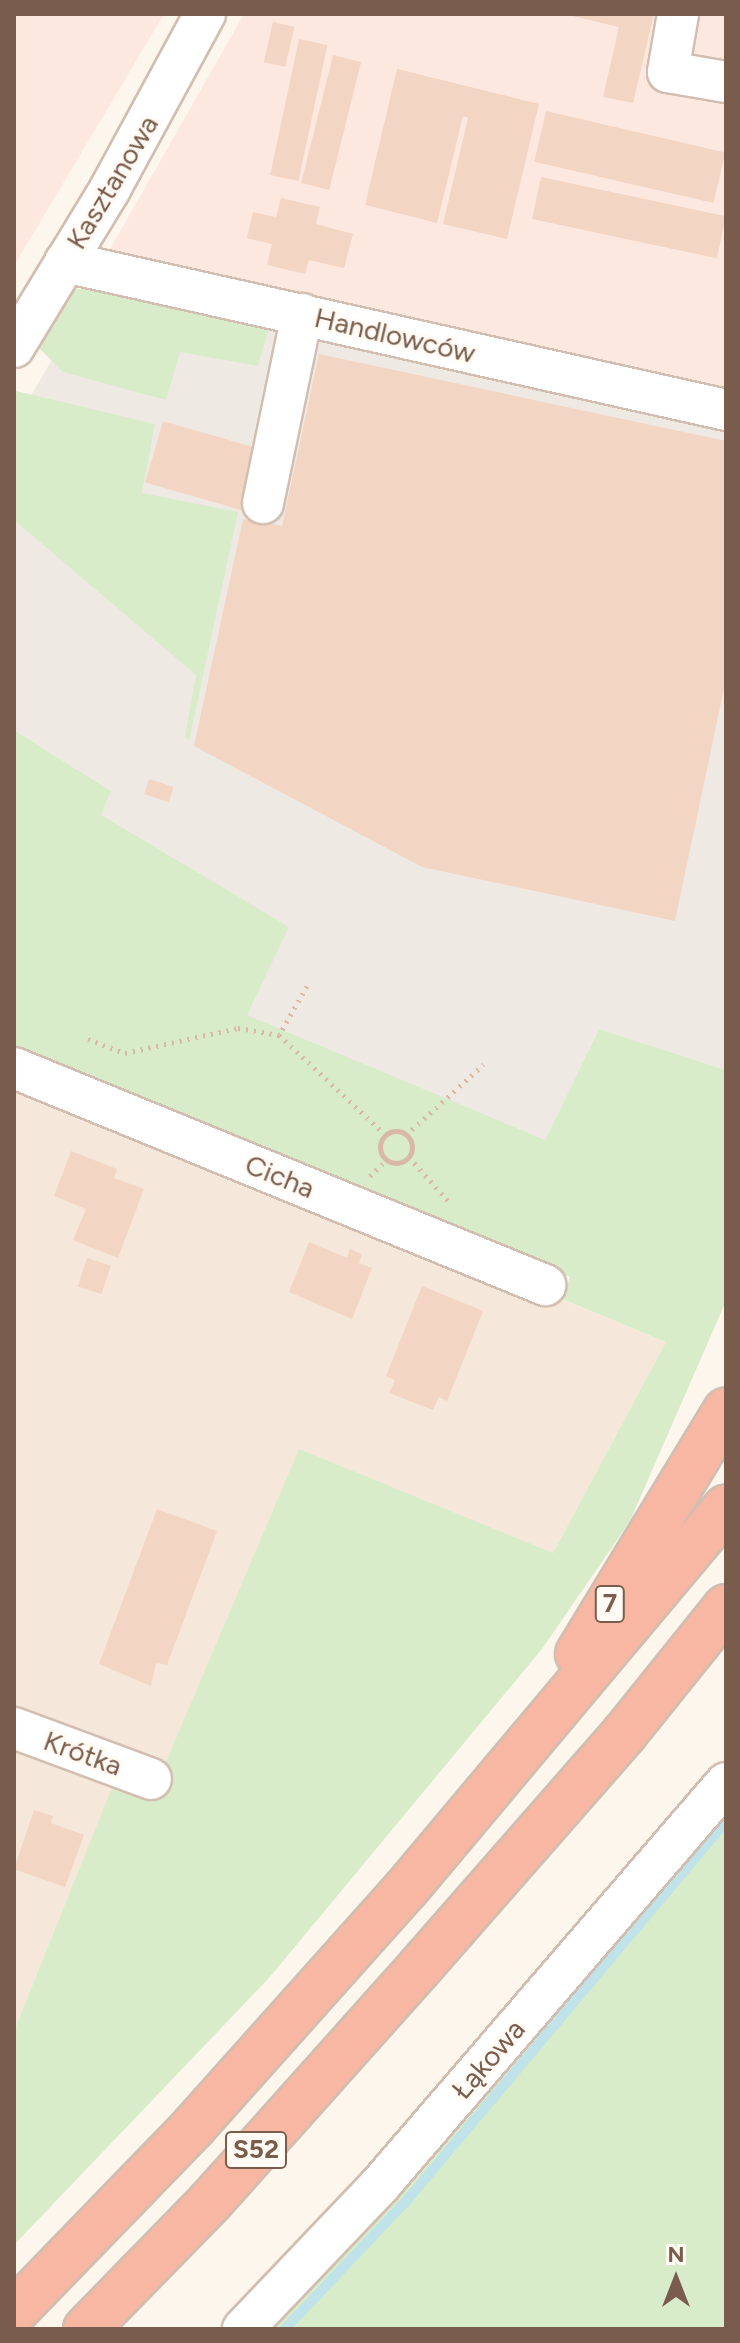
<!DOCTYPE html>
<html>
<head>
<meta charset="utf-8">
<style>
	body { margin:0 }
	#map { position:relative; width:740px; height:2343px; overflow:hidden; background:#fdf6ec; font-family:Figtree,sans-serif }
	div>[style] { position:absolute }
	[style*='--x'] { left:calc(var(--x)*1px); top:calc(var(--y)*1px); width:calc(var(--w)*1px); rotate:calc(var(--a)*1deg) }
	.residential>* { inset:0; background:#f5e8da }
	.commercial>* { inset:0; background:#fde8e0 }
	.industrial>* { inset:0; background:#efe9e4 }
	.green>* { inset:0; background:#d8ecc9 }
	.stream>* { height:10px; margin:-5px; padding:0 5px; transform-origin:5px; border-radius:5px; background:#bfe3e8 }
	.building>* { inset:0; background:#f3d5c3; transform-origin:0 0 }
	.path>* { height:5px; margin-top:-2.5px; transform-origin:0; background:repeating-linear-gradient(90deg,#d9b8a5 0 2px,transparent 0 8px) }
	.path>.ring { margin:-2.5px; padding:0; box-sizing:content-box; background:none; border:5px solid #d9b8a5; border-radius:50% }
	.roads { filter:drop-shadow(2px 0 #d1beb0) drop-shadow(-2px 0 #d1beb0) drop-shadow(0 2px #d1beb0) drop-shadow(0 -2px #d1beb0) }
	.minor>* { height:40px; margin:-20px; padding:0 20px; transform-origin:20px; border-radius:20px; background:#fff }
	.highway>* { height:44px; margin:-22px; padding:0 22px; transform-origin:22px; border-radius:22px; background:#f7b7a3 }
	span { translate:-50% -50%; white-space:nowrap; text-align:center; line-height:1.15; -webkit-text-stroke:6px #fffaf3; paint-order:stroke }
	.shield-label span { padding:2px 6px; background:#fffaf3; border:2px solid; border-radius:6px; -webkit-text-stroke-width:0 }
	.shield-label { font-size:26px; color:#7a5c4d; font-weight:700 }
	.street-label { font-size:28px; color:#7a5c4d }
	.frame { position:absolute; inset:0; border:16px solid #7a5c4d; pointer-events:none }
	.north { position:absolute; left:636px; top:2239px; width:80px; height:80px; -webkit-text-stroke:6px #fffaf3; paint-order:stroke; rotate:0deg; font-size:22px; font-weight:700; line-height:32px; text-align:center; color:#7a5c4d }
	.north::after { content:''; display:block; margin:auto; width:28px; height:36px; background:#7a5c4d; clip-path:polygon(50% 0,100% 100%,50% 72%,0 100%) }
</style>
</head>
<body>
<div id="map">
	<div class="residential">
		<div style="clip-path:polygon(14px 1076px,666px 1342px,553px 1553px,152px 1795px,115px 1781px,14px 2031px)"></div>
	</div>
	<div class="commercial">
		<div style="clip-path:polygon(14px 14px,164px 14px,14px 266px)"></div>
		<div style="clip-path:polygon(244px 14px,726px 14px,726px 394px,109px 251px)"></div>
	</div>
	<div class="industrial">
		<div style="clip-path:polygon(91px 292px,726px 426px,726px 1070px,599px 1029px,545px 1140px,14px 1009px,111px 791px,14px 730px,14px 425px)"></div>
	</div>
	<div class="green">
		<div style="clip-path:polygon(74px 289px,117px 289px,269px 328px,258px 366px,180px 352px,166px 400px,63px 372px,38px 347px)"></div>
		<div style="clip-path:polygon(16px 391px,155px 424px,142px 493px,238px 512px,189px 741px,185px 737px,196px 675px,14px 520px)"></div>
		<div style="clip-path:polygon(14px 730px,111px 791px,101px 815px,289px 927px,247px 1015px,545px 1140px,599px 1029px,726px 1070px,726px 1301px,630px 1521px,542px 1649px,269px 1978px,14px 2245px,14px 2031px,115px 1780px,152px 1795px,299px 1449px,553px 1553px,666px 1342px,562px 1299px,570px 1277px,501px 1245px,14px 1050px)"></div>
		<div style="clip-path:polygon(726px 1808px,726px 2329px,271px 2329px)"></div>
	</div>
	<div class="stream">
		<div style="--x:285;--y:2329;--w:179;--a:-46.6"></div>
		<div style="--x:408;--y:2199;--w:494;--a:-49.9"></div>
	</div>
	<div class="building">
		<div style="clip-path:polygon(564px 14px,654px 14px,633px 103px,603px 97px,619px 27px)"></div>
		<div style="left:273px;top:22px;width:22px;height:41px;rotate:13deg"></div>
		<div style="left:299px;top:39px;width:29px;height:139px;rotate:12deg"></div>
		<div style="left:333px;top:55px;width:29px;height:132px;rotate:14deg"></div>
		<div style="clip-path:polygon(397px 69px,539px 104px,507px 239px,443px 224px,468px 118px,463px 116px,437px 223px,365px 205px)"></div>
		<div style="left:546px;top:111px;width:184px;height:52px;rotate:13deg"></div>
		<div style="left:541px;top:177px;width:189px;height:43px;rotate:12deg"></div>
		<div style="clip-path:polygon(281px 198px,320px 207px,316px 224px,353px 234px,344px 268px,309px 260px,305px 274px,267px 265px,272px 244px,247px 238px,253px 212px,276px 217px)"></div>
		<div style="clip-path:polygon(319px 354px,726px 441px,726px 679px,675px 921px,422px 867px,194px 746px,243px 519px,282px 526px)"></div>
		<div style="left:163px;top:421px;width:103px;height:64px;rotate:16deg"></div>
		<div style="left:149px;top:779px;width:26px;height:16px;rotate:18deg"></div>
		<div style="clip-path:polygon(71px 1151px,117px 1169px,114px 1178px,144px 1189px,118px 1258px,73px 1240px,86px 1209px,54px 1196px)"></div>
		<div style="clip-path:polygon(309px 1242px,347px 1258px,350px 1249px,362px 1254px,359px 1263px,372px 1268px,352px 1319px,289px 1292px)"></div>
		<div style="left:87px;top:1258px;width:25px;height:30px;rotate:18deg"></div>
		<div style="clip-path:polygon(422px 1286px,483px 1311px,447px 1401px,439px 1397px,433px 1410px,389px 1393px,395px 1380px,386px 1376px)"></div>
		<div style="clip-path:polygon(157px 1509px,217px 1531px,167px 1665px,156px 1663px,151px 1686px,99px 1664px)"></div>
		<div style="clip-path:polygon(34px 1810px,53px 1816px,51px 1823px,84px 1835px,65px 1887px,14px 1869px)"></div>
	</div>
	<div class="path">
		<div style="--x:307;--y:986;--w:56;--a:119.7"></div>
		<div style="--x:279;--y:1035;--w:146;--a:43.1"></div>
		<div style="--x:88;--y:1039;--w:40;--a:21"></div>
		<div style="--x:125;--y:1053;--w:116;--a:-12.5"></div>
		<div style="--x:238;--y:1028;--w:42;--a:9.7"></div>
		<div class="ring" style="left:380px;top:1131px;width:27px;height:27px"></div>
		<div style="--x:406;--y:1135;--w:105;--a:-42.3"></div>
		<div style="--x:409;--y:1157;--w:63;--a:48.2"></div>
		<div style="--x:370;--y:1176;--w:23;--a:-45"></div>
	</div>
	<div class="roads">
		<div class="minor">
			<div style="--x:678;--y:14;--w:59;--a:99.8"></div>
			<div style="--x:668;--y:72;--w:59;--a:9.8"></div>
			<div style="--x:65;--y:262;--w:677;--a:12.62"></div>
			<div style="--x:14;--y:347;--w:185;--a:-58.7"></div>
			<div style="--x:110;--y:189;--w:199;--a:-61.5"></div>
			<div style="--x:263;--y:503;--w:193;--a:-78.3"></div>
			<div style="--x:14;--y:1068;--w:574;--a:22.23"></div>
			<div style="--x:14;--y:1728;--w:146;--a:20.4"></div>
			<div style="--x:243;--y:2329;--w:199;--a:-46.4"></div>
			<div style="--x:380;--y:2185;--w:530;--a:-49.28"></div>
		</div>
		<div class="highway">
			<div style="--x:578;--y:1654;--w:285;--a:-58.7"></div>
			<div style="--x:14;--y:2312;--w:259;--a:-45.9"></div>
			<div style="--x:194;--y:2126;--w:318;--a:-48.2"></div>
			<div style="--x:406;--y:1889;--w:498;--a:-50"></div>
			<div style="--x:86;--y:2329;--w:177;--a:-45.7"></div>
			<div style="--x:210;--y:2202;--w:315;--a:-48.2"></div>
			<div style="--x:420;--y:1967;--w:310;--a:-48.8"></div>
			<div style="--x:624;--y:1734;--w:163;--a:-51.2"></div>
		</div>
	</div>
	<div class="shield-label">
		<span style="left:610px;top:1604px">7</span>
		<span style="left:256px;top:2150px">S52</span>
	</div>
	<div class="street-label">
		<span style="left:112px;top:182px;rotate:-59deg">Kasztanowa</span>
		<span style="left:395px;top:335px;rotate:13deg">Handlowców</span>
		<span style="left:280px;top:1176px;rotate:22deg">Cicha</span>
		<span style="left:83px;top:1753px;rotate:20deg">Krótka</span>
		<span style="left:488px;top:2059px;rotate:-49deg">Łąkowa</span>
	</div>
	<div class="frame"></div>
	<div class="north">N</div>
</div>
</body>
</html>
